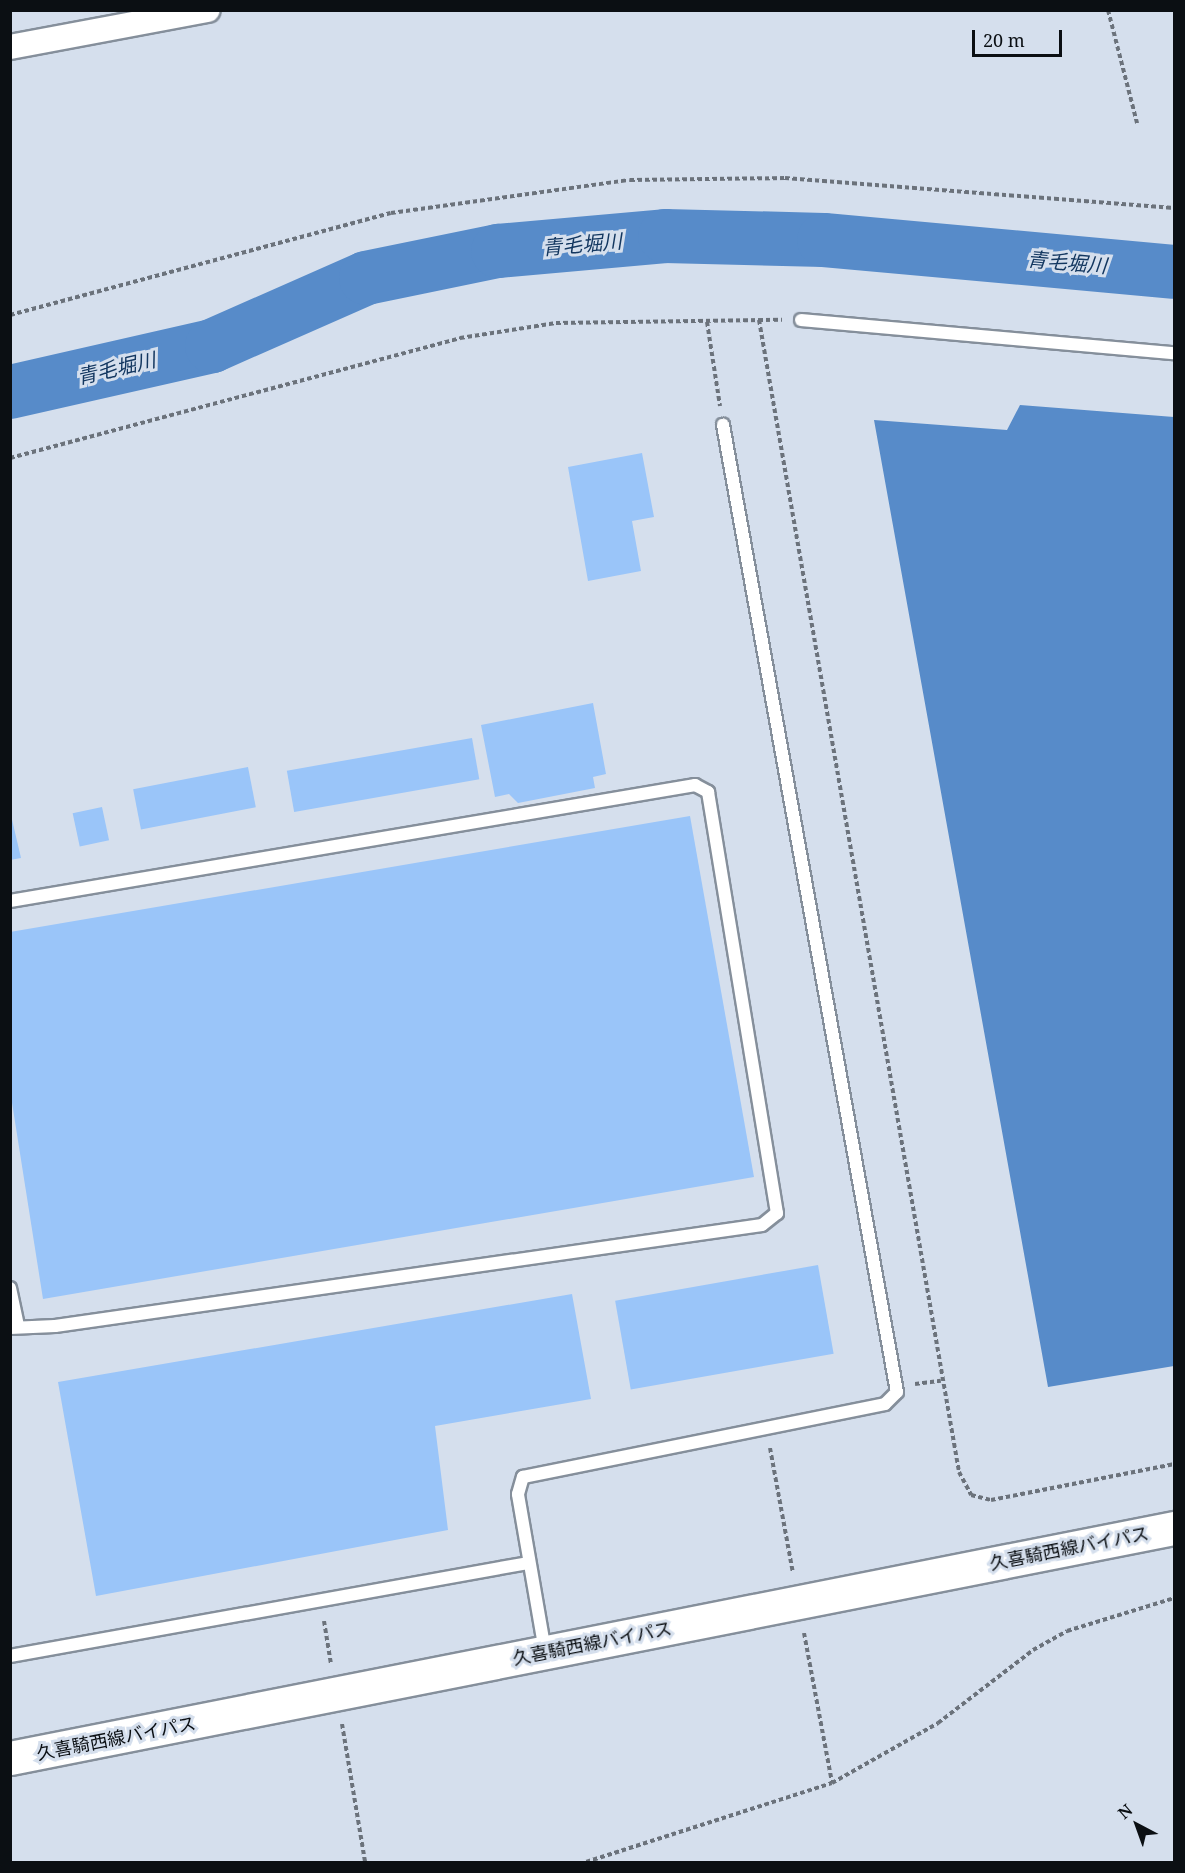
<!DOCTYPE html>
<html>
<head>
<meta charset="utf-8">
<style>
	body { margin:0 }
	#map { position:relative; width:1185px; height:1873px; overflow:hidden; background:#d5dfed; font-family:"Noto Serif","Noto Sans JP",serif }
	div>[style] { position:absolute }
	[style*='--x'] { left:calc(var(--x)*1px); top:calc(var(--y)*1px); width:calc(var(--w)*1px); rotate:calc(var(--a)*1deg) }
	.water>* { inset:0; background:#578bc9 }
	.river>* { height:54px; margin:-27px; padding:0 27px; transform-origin:27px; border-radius:27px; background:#578bc9 }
	.building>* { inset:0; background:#9ac5f9; transform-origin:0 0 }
	.path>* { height:4px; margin-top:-2px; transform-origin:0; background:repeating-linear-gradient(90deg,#6b727b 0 4.5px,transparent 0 7.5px) }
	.roads { filter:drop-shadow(2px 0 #858f9b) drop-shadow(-2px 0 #858f9b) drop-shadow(0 2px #858f9b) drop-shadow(0 -2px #858f9b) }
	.service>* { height:12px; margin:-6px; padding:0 6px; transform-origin:6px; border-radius:6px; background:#fff }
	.minor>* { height:24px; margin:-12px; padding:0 12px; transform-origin:12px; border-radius:12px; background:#fff }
	.secondary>* { height:33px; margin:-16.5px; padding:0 16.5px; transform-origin:16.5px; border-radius:16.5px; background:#fff }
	span { translate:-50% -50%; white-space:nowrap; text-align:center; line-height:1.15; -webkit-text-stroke:6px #d5dfed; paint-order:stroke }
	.street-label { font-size:18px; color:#0b0f13 }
	.water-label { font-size:20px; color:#133760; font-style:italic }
	.frame { position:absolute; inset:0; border:12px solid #0b0f13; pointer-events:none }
	.north { position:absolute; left:1107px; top:1795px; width:60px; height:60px; -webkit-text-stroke:4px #d5dfed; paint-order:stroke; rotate:319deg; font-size:16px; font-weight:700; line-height:24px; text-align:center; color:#0b0f13 }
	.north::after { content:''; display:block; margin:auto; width:21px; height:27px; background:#0b0f13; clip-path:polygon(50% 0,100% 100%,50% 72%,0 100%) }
	.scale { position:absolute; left:972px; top:30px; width:90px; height:27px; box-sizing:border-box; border:3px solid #0b0f13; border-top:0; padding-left:8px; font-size:18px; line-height:21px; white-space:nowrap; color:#0b0f13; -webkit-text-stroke:4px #d5dfed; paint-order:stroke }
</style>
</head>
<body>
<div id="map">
	<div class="water">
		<div style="clip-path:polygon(1020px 405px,1174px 417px,1174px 1366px,1048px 1387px,874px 420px,1007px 430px)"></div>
	</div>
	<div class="river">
		<div style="--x:10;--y:392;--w:207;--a:-12.8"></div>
		<div style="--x:212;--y:346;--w:168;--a:-23.8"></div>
		<div style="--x:366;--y:278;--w:135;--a:-11.6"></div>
		<div style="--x:498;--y:251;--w:168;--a:-5.1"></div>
		<div style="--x:665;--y:236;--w:159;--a:1.4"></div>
		<div style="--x:824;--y:240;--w:351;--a:5.2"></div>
	</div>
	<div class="building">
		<div style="clip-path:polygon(642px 453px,654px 517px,632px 521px,641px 571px,588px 581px,568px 467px)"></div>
		<div style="clip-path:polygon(593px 703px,606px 774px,593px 777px,595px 788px,518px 803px,509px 794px,495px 797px,481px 725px)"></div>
		<div style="left:472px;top:738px;width:42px;height:188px;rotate:80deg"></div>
		<div style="left:248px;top:767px;width:41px;height:117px;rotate:79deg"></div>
		<div style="left:102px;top:807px;width:34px;height:30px;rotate:78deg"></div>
		<div style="clip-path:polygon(10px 811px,21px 858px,10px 860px)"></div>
		<div style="clip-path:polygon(690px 816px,754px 1177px,43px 1299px,10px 1090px,10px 932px)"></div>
		<div style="left:818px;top:1265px;width:90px;height:206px;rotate:80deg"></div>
		<div style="clip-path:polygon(572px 1294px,591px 1399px,435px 1426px,448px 1530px,96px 1596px,58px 1382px)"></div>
	</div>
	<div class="path">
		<div style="--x:1108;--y:10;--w:117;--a:75.6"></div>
		<div style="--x:10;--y:315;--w:394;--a:-15"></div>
		<div style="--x:391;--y:213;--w:241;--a:-7.9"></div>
		<div style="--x:630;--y:180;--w:155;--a:-0.7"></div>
		<div style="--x:785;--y:178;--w:390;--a:4.4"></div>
		<div style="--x:759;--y:320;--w:1169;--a:80.15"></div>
		<div style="--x:959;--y:1472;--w:26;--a:62"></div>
		<div style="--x:971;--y:1495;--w:21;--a:14"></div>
		<div style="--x:991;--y:1500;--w:187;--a:-11.1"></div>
		<div style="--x:707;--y:322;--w:85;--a:81.2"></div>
		<div style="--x:10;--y:458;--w:466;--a:-14.9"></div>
		<div style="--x:460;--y:338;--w:97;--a:-8.9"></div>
		<div style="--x:556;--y:323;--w:226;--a:-0.8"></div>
		<div style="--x:915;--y:1384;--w:26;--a:-7"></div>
		<div style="--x:770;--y:1448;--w:127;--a:79.6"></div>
		<div style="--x:324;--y:1621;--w:44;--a:80.8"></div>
		<div style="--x:804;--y:1633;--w:153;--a:79.4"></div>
		<div style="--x:342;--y:1724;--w:140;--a:80.5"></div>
		<div style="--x:586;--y:1862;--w:258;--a:-17.8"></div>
		<div style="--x:832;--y:1783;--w:122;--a:-29.5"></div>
		<div style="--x:938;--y:1723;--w:120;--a:-37.5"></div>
		<div style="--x:1033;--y:1650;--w:39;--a:-29"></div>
		<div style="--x:1067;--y:1631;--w:112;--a:-17.1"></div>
	</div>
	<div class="roads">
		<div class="service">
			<div style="--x:801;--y:320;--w:374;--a:5.1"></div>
			<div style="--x:10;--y:901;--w:695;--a:-9.61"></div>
			<div style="--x:695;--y:785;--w:15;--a:28"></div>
			<div style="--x:708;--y:792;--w:427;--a:80.7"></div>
			<div style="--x:777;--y:1213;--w:19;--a:141"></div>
			<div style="--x:762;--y:1225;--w:714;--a:171.87"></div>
			<div style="--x:55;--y:1326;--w:45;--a:177.5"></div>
			<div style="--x:10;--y:1288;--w:39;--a:78"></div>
			<div style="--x:545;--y:1651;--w:159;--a:-99.8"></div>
			<div style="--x:518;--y:1494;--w:18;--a:-74"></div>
			<div style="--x:523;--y:1477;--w:369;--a:-11.4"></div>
			<div style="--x:885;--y:1404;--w:17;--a:-45"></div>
			<div style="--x:897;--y:1392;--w:983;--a:-100.2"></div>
			<div style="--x:10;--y:1656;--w:526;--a:-10.18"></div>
		</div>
		<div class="minor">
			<div style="--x:10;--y:47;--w:201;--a:-10.6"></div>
		</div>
		<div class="secondary">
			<div style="--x:10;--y:1758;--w:1187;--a:-11.18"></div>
		</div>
	</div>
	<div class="street-label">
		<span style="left:1069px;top:1548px;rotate:-11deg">久喜騎西線バイパス</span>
		<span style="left:592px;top:1643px;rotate:-11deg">久喜騎西線バイパス</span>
		<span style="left:116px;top:1738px;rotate:-11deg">久喜騎西線バイパス</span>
	</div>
	<div class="water-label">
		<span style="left:582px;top:244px;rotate:-5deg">青毛堀川</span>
		<span style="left:1067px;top:262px;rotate:5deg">青毛堀川</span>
		<span style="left:116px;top:368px;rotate:-13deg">青毛堀川</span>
	</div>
	<div class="frame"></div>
	<div class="north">N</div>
	<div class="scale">20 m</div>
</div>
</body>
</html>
